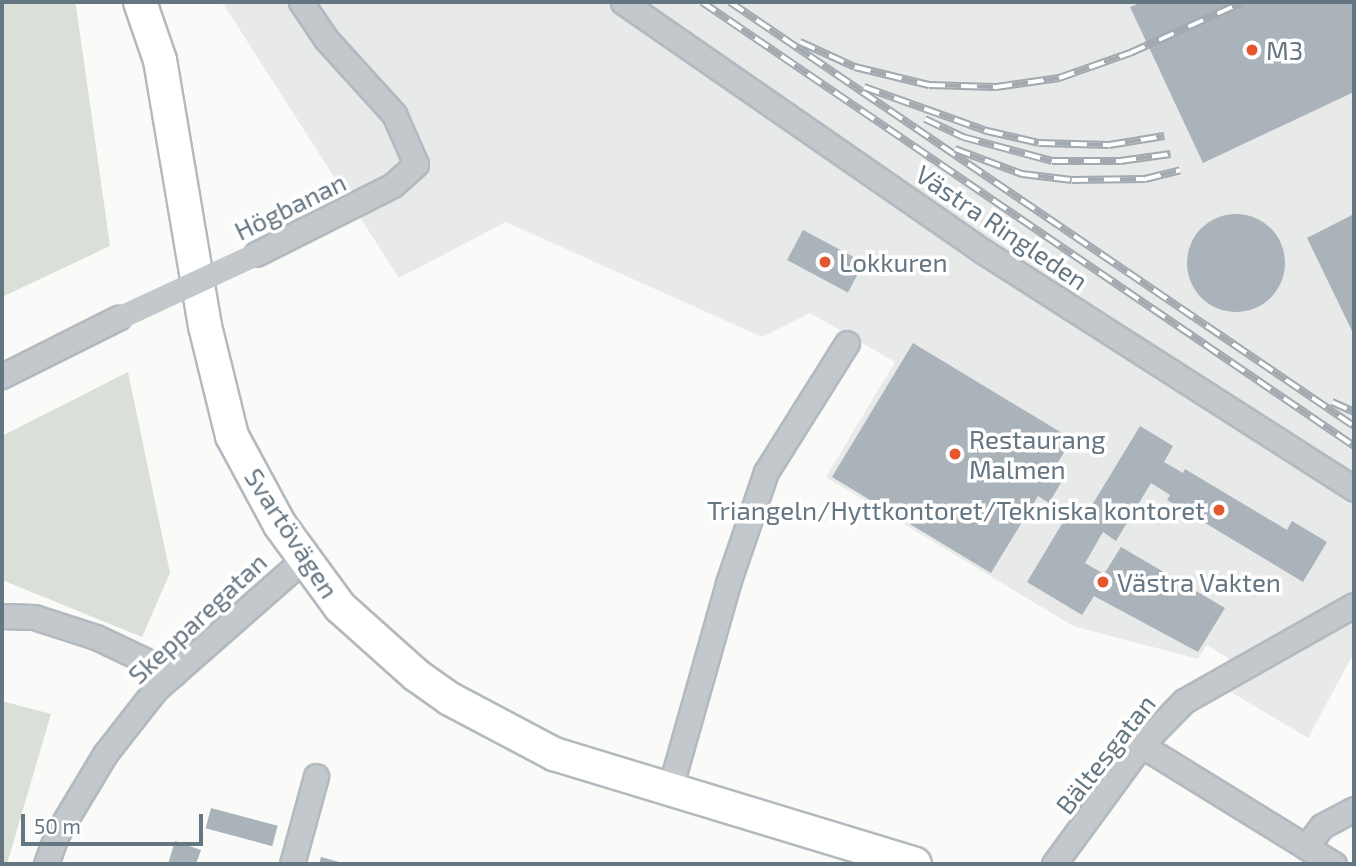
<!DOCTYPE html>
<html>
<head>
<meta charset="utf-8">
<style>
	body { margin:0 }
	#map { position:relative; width:1356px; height:866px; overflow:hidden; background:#fafaf8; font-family:"Exo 2",sans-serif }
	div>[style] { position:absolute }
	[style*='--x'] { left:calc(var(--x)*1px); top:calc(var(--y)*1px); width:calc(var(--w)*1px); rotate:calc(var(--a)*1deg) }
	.built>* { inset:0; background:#e8e9e9 }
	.green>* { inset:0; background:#dadfd7 }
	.building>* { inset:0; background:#aab3b9; transform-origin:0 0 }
	.round { border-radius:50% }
	.roads { filter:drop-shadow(2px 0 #b3babf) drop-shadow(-2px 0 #b3babf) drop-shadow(0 2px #b3babf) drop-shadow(0 -2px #b3babf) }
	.minor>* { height:23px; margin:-11.5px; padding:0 11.5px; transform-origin:11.5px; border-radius:11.5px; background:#c3c8cc }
	.secondary>* { height:32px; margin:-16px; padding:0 16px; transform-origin:16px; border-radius:16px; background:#fff }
	.rail>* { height:8px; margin-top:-4px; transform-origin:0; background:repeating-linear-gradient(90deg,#fff 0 16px,#a2aab0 0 32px); box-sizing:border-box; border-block:2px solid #a2aab0 }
	.minor-bridge>* { height:23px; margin:-11.5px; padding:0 11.5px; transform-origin:11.5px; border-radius:11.5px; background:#c3c8cc }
	.dots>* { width:19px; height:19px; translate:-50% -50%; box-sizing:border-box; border:4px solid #fff; border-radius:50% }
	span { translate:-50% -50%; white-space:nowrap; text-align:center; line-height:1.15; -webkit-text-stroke:7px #fff; paint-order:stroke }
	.poi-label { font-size:26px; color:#657683 }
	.left { translate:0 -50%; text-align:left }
	.right { translate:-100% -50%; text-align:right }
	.street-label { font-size:26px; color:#657683 }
	.frame { position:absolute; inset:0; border:4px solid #657683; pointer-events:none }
	.scale { position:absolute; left:21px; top:814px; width:182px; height:32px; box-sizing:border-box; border:4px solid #657683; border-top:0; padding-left:9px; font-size:21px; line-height:24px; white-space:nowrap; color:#657683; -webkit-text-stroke:5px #fff; paint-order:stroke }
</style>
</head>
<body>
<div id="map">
	<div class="built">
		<div style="clip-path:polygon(222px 2px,1354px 2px,1354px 653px,1308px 738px,1226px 689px,1245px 669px,1207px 645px,1198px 659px,1073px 626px,826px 477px,895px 362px,810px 313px,762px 337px,506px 222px,399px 278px)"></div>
	</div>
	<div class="green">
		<div style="clip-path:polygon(2px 2px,73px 2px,76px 6px,110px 246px,2px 297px)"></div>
		<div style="clip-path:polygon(128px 372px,170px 573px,142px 637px,2px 580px,2px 436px)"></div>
		<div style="clip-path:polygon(2px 701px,51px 714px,7px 864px,2px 864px)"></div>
	</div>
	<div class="building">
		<div style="clip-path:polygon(1142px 2px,1354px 2px,1354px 92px,1203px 163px,1130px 7px)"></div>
		<div style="clip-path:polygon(1354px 214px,1354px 335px,1307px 238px)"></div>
		<div class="round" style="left:1187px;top:214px;width:98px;height:98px"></div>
		<div style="left:803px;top:230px;width:69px;height:34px;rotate:28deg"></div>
		<div style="clip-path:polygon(913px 343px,1072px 439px,1054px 469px,1065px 476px,1049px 503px,1038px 496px,991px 573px,832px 477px)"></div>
		<div style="clip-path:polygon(1140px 426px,1173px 446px,1164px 462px,1183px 473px,1185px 469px,1287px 530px,1292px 521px,1327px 542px,1303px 582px,1167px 500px,1170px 495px,1151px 483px,1116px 541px,1103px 532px,1085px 563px,1104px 574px,1121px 547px,1225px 608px,1198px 652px,1094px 596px,1082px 615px,1027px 582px,1069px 512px,1083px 520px)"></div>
		<div style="left:211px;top:808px;width:69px;height:21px;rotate:15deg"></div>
		<div style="clip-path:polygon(175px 841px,201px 850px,196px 864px,168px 864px)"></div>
		<div style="clip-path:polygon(321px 857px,343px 863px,343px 864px,319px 864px)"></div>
	</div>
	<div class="roads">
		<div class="minor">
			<div style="--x:623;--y:2;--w:439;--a:34.7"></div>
			<div style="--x:984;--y:252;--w:439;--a:32.6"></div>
			<div style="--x:256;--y:254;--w:153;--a:-26.7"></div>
			<div style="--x:393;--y:185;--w:31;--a:-42"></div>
			<div style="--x:416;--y:164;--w:55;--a:-113.7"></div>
			<div style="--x:394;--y:114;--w:101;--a:-132.2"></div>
			<div style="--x:326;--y:39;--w:45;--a:-124"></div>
			<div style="--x:2;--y:376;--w:130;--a:-26.6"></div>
			<div style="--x:2;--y:616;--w:32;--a:2"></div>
			<div style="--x:34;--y:617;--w:65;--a:17.9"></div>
			<div style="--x:96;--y:637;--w:86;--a:25.4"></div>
			<div style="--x:1141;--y:745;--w:227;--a:31.7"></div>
			<div style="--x:669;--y:792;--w:217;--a:-74.2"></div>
			<div style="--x:728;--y:583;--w:117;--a:-71.1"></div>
			<div style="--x:766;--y:472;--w:152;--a:-57.9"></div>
			<div style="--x:1306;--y:847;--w:26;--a:-53"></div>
			<div style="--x:1322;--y:826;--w:36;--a:-28"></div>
			<div style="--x:46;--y:864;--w:32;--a:-70"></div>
			<div style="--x:57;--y:834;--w:93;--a:-59"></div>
			<div style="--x:105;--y:754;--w:83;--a:-51.9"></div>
			<div style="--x:156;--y:689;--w:197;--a:-41.3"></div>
			<div style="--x:292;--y:864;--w:91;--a:-74.7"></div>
			<div style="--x:1054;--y:864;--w:147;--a:-53.8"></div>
			<div style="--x:1141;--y:745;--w:62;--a:-45.7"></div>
			<div style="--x:1184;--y:701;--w:195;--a:-29.5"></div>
		</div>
		<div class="secondary">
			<div style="--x:140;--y:2;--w:61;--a:71"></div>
			<div style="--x:160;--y:60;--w:270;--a:80.4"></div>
			<div style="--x:205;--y:326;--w:113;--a:76.2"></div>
			<div style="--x:232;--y:436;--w:101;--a:61.7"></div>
			<div style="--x:280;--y:525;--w:102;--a:53.8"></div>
			<div style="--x:340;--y:607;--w:102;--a:41.8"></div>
			<div style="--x:416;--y:675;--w:42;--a:35.2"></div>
			<div style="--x:450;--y:699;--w:118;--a:27.9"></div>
			<div style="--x:554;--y:754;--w:377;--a:16.9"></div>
		</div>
	</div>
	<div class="rail">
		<div style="--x:702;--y:2;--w:789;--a:34.25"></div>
		<div style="--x:730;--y:2;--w:754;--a:34.2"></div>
		<div style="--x:800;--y:42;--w:60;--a:24.4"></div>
		<div style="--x:855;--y:67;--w:76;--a:13.7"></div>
		<div style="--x:929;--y:85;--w:67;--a:1.7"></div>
		<div style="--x:996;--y:87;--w:64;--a:-8.1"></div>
		<div style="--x:1059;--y:78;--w:75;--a:-19.4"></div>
		<div style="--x:1130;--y:53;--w:124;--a:-24.3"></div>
		<div style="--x:864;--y:87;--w:131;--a:19.7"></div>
		<div style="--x:987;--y:131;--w:53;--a:13"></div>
		<div style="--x:1039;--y:143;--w:70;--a:1.6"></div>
		<div style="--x:1109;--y:145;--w:56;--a:-9.3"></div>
		<div style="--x:925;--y:119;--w:42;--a:25.3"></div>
		<div style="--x:963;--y:137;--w:92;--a:15.1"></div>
		<div style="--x:1052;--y:161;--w:68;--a:0"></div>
		<div style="--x:1120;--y:161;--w:51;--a:-7.8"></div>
		<div style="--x:955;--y:149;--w:72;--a:20.5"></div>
		<div style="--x:1022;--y:174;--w:50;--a:6.8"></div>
		<div style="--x:1072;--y:180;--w:73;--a:-0.8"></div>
		<div style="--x:1145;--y:179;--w:36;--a:-14"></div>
		<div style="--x:1332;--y:402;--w:24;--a:24"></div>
	</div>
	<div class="minor-bridge">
		<div style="--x:118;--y:318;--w:152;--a:-24.9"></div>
	</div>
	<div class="dots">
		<div style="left:1252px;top:50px;background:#e4572e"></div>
		<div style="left:825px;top:262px;background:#e4572e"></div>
		<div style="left:955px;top:454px;background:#e4572e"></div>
		<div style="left:1219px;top:510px;background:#e4572e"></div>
		<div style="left:1103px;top:582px;background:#e4572e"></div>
	</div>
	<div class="poi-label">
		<span class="left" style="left:1266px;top:50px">M3</span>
		<span class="left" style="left:839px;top:262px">Lokkuren</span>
		<span class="left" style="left:969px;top:454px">Restaurang<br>Malmen</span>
		<span class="right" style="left:1205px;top:510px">Triangeln/Hyttkontoret/Tekniska kontoret</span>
		<span class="left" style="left:1117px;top:582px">Västra Vakten</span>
	</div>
	<div class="street-label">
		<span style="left:290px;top:206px;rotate:-26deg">Högbanan</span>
		<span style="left:1002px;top:227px;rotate:34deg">Västra Ringleden</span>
		<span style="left:292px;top:533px;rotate:57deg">Svartövägen</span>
		<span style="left:197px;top:618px;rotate:-43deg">Skepparegatan</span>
		<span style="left:1105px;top:754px;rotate:-52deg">Bältesgatan</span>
	</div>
	<div class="frame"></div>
	<div class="scale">50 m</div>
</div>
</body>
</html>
